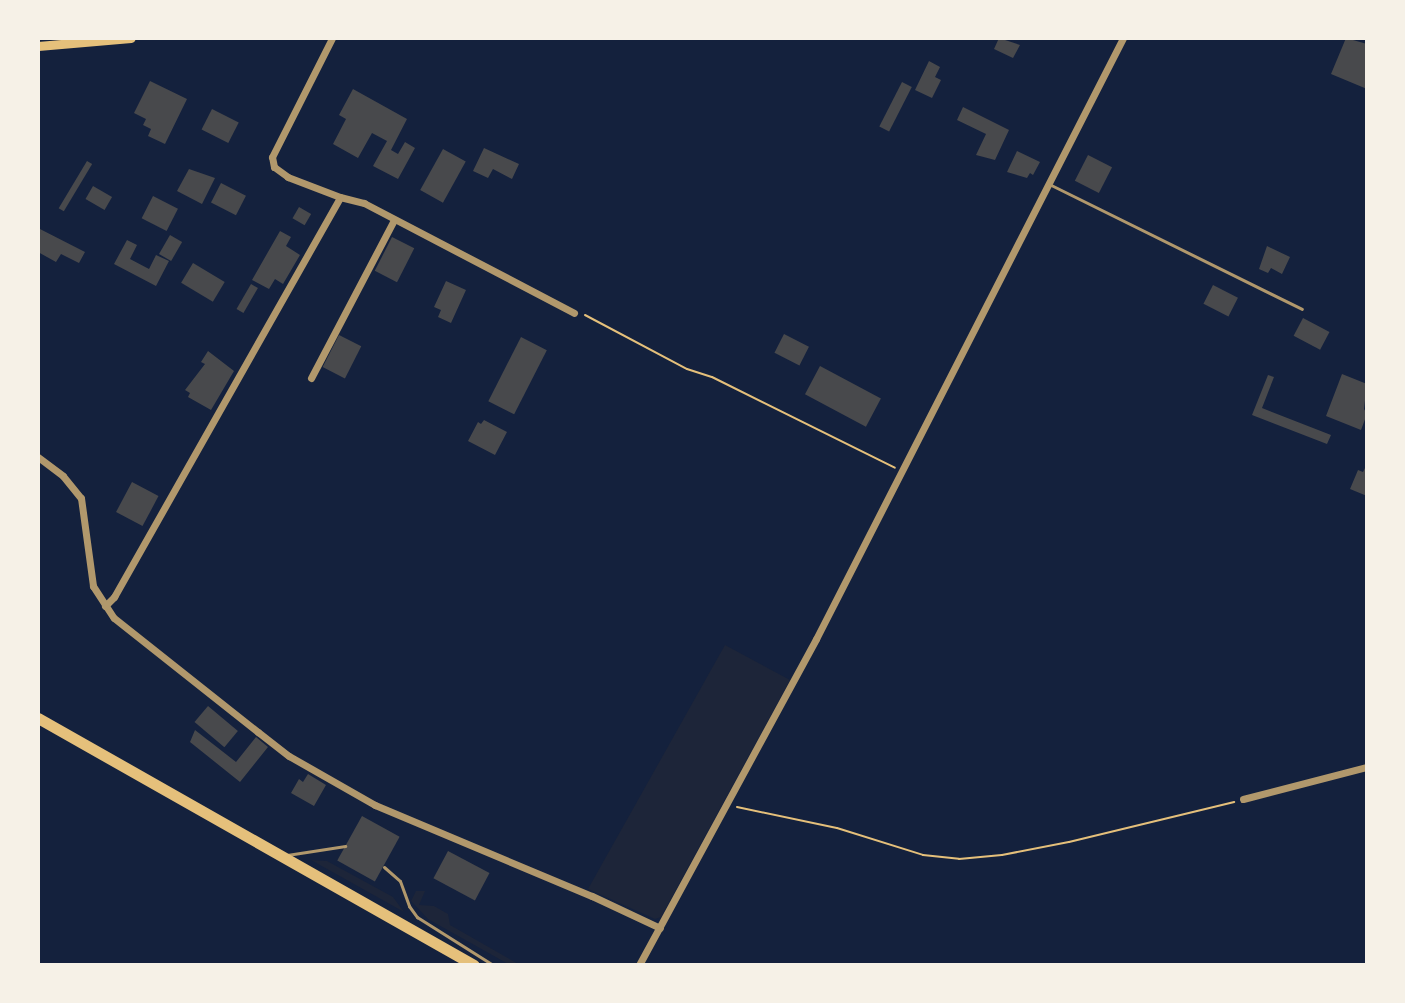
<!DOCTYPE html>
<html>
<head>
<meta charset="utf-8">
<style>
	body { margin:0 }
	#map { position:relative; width:1405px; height:1003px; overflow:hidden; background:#14213d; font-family:"PT Serif",serif }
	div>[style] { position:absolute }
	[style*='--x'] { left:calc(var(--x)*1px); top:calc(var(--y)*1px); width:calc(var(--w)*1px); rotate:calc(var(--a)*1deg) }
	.green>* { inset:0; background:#1d2539 }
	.building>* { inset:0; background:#48494c; transform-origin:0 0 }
	.path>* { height:2px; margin:-1px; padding:0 1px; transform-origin:1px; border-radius:1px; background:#e5c07b }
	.service>* { height:3px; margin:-1.5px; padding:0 1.5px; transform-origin:1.5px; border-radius:1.5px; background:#b1986c }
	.minor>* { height:7px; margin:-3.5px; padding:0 3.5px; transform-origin:3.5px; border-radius:3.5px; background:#b1986c }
	.secondary>* { height:9px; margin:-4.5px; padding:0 4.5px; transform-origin:4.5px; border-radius:4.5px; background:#e5c07b }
	.trunk>* { height:11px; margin:-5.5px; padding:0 5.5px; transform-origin:5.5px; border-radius:5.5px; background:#e5c07b }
	span { translate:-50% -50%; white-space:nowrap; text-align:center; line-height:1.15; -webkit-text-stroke:8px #f6f1e7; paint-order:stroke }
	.frame { position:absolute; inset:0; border:40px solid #f6f1e7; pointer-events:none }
</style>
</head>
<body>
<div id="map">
	<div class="green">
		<div style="clip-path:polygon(725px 645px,790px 680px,661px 917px,655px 919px,588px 889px)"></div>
		<div style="clip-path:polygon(311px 860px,327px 861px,393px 897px,404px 912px)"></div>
		<div style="clip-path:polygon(416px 891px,425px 891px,419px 905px,434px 906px,448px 914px,450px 925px,520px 965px,510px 965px,428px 919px,411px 901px)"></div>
	</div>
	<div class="building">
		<div style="clip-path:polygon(999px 38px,1020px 45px,1013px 58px,994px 49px)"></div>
		<div style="clip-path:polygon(1346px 38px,1367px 44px,1367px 89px,1331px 74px)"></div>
		<div style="clip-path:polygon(929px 61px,940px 67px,935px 77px,941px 80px,932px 98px,915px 90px)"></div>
		<div style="clip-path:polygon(150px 81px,187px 99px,165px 144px,148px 136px,151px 129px,143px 125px,146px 119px,134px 113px)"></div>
		<div style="left:902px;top:82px;width:11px;height:50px;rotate:27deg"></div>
		<div style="clip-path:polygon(353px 89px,407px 119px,391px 150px,398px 154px,405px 142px,415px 148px,398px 179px,373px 166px,387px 141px,372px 133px,358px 158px,333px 144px,346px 119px,339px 115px)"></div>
		<div style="clip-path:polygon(963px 107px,1009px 130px,995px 160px,976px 155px,986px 134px,957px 120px)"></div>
		<div style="left:212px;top:109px;width:30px;height:23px;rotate:27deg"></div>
		<div style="clip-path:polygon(484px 148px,519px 164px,512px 179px,493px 169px,488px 178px,473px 171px)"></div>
		<div style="left:443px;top:149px;width:26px;height:47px;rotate:29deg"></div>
		<div style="clip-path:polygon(1017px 151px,1040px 162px,1033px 175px,1030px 173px,1027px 178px,1007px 172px)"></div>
		<div style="left:1088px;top:155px;width:27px;height:29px;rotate:27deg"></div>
		<div style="left:87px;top:161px;width:6px;height:55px;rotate:31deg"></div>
		<div style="clip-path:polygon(189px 169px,215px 178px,202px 204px,177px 191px)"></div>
		<div style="left:221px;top:183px;width:28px;height:22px;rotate:27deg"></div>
		<div style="left:93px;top:186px;width:22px;height:15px;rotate:30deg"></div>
		<div style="left:153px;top:196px;width:28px;height:25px;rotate:27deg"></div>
		<div style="left:299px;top:207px;width:14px;height:13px;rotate:30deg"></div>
		<div style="clip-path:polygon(38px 228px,85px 252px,79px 263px,61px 254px,56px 262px,38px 252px)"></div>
		<div style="clip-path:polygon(280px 231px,291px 237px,286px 246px,300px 255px,283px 284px,275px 279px,269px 289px,252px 280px)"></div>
		<div style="left:170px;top:235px;width:14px;height:22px;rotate:30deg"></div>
		<div style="left:392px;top:237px;width:25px;height:38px;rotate:27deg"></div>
		<div style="clip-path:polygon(127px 240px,137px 245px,130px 259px,149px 269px,156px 255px,169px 261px,156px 286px,114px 264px)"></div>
		<div style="clip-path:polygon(1267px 246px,1290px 257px,1282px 274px,1271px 268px,1268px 273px,1259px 269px)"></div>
		<div style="left:193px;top:263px;width:37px;height:23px;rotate:31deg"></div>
		<div style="clip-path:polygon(446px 281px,466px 290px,451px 323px,438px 317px,441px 310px,434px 307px)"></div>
		<div style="left:251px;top:284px;width:8px;height:29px;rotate:30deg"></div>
		<div style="left:1213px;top:285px;width:28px;height:21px;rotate:27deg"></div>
		<div style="left:1303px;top:318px;width:30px;height:20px;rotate:28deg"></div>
		<div style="left:784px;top:334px;width:28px;height:21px;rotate:27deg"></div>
		<div style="left:339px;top:335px;width:25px;height:36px;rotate:27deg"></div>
		<div style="left:521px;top:337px;width:29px;height:72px;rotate:27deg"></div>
		<div style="clip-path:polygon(208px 351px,234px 371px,211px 410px,188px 397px,190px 393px,185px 390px,205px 364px,201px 362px)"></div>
		<div style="left:820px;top:366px;width:69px;height:32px;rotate:28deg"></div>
		<div style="clip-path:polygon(1342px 374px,1367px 384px,1364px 409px,1367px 414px,1361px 430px,1326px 416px)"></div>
		<div style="clip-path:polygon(1268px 375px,1274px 377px,1262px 408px,1331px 435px,1327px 444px,1252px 415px)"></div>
		<div style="clip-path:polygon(484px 420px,507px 432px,495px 455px,468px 441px,478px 422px,481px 424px)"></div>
		<div style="clip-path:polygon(1367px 464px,1367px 496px,1350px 489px,1358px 470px,1363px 472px)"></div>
		<div style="left:132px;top:482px;width:30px;height:34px;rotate:28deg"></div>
		<div style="left:208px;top:706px;width:39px;height:21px;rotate:40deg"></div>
		<div style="clip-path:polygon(195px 730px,236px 762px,256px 737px,268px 747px,240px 782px,190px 742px)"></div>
		<div style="clip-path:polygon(308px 774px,326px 785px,314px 806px,291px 793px,299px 779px,303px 782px)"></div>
		<div style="left:362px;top:816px;width:43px;height:51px;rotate:29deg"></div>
		<div style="left:448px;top:851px;width:47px;height:31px;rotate:28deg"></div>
	</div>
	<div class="path">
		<div style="--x:585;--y:315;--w:115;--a:27.9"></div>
		<div style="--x:687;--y:369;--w:26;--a:18"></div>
		<div style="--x:712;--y:377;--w:204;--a:26.4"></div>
		<div style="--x:737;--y:807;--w:102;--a:11.9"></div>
		<div style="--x:837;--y:828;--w:90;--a:17.4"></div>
		<div style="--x:923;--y:855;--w:36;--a:6"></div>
		<div style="--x:959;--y:859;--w:43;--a:-5.3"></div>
		<div style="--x:1002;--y:855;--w:68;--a:-11"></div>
		<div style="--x:1069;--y:842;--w:170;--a:-13.6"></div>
	</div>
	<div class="service">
		<div style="--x:1049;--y:184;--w:282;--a:26.3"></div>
		<div style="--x:287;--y:855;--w:59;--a:-8.8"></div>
		<div style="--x:384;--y:867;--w:21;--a:41"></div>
		<div style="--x:400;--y:881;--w:27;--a:70"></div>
		<div style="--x:409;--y:906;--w:14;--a:54"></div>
		<div style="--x:417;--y:917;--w:90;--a:32.3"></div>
	</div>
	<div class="minor">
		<div style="--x:340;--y:197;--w:25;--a:14"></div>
		<div style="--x:364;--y:203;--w:237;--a:27.6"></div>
		<div style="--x:311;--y:378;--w:178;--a:-62.3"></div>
		<div style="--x:38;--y:457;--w:31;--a:37"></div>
		<div style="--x:63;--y:476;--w:28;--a:51"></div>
		<div style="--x:81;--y:498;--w:89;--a:82.2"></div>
		<div style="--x:93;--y:586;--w:38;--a:57"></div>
		<div style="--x:114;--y:618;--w:184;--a:38.4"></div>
		<div style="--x:258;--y:732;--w:39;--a:38"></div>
		<div style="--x:289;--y:756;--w:99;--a:29.7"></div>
		<div style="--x:375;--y:805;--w:235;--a:22.8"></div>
		<div style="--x:592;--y:896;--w:75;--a:25.2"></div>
		<div style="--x:105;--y:606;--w:13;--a:-45"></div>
		<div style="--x:114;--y:597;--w:459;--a:-60.5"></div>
		<div style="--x:340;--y:197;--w:56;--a:-159"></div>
		<div style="--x:288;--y:177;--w:17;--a:-144"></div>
		<div style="--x:274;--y:167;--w:10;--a:-101"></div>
		<div style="--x:272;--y:157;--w:133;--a:-63.2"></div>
		<div style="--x:1243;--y:799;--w:128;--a:-14.5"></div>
		<div style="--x:639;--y:965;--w:371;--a:-61.5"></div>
		<div style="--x:816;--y:639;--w:675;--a:-62.94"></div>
	</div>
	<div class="secondary">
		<div style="--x:38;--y:46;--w:93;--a:-4.9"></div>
	</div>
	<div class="trunk">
		<div style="--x:38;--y:718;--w:501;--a:29.53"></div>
	</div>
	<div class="frame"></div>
</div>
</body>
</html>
